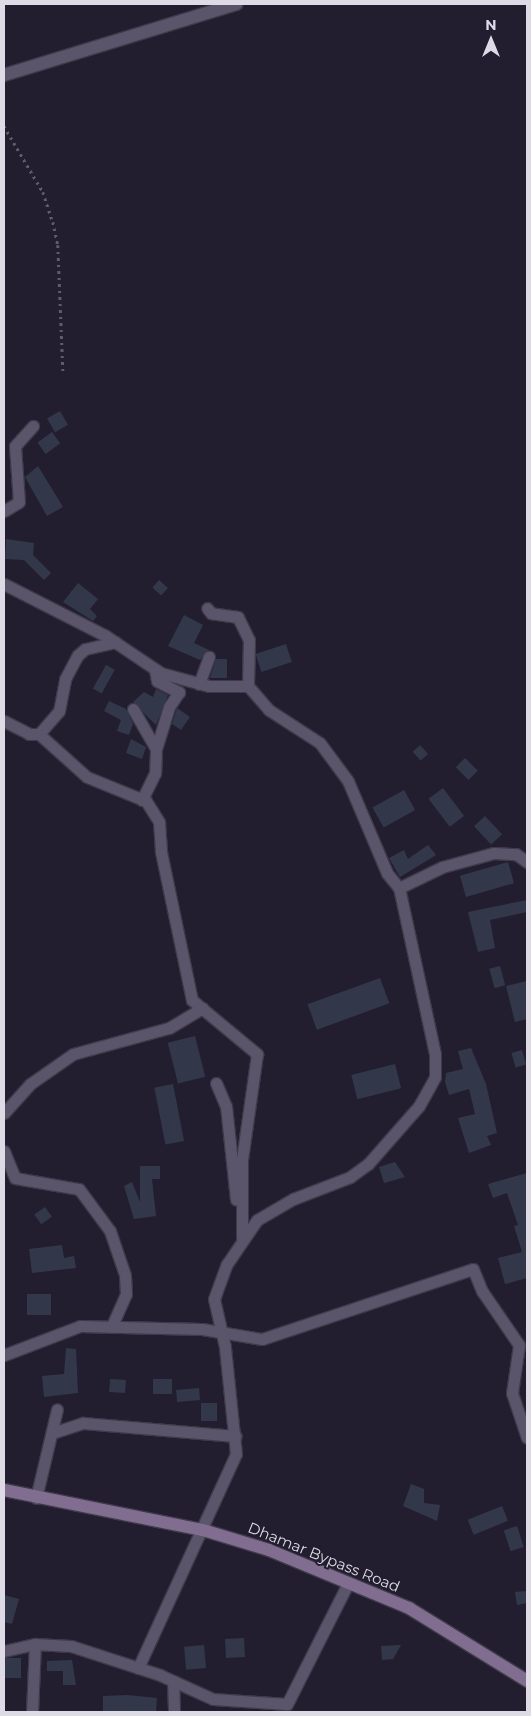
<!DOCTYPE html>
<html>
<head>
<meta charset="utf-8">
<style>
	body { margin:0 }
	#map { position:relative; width:531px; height:1716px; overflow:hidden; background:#221e2f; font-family:Montserrat,sans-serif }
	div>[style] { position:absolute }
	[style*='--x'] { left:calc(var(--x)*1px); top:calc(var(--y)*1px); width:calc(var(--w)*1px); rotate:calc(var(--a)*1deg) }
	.building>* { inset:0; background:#32384a; transform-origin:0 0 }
	.path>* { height:2.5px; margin-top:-1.25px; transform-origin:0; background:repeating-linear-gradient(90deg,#5f5b6a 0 2.5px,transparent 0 6.5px) }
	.roads { filter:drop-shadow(1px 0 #3e3a49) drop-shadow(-1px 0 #3e3a49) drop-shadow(0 1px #3e3a49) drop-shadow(0 -1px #3e3a49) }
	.minor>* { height:11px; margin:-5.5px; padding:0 5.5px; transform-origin:5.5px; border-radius:5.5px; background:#5a556a }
	.tertiary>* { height:12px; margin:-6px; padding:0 6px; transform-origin:6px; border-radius:6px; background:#5a556a }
	.secondary>* { height:12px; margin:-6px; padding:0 6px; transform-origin:6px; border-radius:6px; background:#806d90 }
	span { translate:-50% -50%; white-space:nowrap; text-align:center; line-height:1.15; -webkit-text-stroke:4px #221e2f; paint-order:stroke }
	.street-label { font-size:15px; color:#dedbe7 }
	.frame { position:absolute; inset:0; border:5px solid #dedbe7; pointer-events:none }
	.north { position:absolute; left:466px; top:15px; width:50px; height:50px; -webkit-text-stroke:4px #221e2f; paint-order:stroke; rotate:0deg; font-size:14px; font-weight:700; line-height:20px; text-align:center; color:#dedbe7 }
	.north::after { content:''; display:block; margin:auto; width:18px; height:22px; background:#dedbe7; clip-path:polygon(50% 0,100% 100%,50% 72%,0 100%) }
</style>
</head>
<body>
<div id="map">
	<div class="building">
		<div style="left:60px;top:411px;width:16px;height:15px;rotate:60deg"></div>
		<div style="left:52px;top:432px;width:14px;height:18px;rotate:54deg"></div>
		<div style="clip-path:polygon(38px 466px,63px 507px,47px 516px,25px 477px)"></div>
		<div style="clip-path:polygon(6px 539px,34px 543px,33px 555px,51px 573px,44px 580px,24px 560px,5px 559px)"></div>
		<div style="left:159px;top:580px;width:12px;height:10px;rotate:42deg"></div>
		<div style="clip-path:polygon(78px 583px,98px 599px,90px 609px,97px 616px,93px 621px,63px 602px)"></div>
		<div style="clip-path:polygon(184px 615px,203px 625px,194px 643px,209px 650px,200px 660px,168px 646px)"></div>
		<div style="left:286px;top:644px;width:19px;height:32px;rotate:72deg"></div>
		<div style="clip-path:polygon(216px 659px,227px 659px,227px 678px,210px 678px)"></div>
		<div style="left:106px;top:665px;width:10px;height:27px;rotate:29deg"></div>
		<div style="clip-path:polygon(156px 689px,168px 695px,156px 725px,133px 702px,144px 692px,153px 697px)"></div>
		<div style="clip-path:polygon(109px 701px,126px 709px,133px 724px,129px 735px,117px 731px,121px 720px,104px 711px)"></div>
		<div style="clip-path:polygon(177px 708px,190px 717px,181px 730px,172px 724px)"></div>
		<div style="clip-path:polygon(131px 739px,146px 747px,142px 759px,126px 753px)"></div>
		<div style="left:420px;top:745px;width:12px;height:10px;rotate:48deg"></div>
		<div style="left:465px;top:758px;width:18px;height:13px;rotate:45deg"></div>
		<div style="left:443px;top:788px;width:35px;height:18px;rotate:53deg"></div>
		<div style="left:404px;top:790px;width:23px;height:36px;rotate:61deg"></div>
		<div style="left:485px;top:816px;width:25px;height:15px;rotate:47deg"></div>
		<div style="clip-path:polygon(428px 845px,436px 855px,400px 877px,389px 858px,404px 850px,408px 859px)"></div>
		<div style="left:508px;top:862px;width:22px;height:50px;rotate:74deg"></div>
		<div style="clip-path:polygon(527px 900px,527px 912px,490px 920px,495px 948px,478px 952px,468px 912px)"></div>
		<div style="left:500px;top:966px;width:20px;height:11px;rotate:75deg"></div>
		<div style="left:380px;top:978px;width:27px;height:77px;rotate:70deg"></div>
		<div style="clip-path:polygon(527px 981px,527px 1019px,515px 1022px,506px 986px)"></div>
		<div style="left:195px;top:1036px;width:42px;height:28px;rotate:76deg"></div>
		<div style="clip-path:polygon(471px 1048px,486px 1084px,497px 1133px,487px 1136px,491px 1145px,469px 1153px,458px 1118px,475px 1114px,469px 1089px,449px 1095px,445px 1082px,446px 1073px,463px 1069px,458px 1051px)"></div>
		<div style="left:522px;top:1050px;width:15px;height:11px;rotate:74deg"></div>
		<div style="left:395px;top:1064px;width:25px;height:45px;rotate:76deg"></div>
		<div style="left:173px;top:1084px;width:58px;height:19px;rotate:79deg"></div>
		<div style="clip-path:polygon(395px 1162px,405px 1177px,384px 1183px,379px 1167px)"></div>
		<div style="clip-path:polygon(140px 1166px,160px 1166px,160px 1179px,152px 1179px,156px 1216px,134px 1219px,124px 1186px,132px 1182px,140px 1202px)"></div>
		<div style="clip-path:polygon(527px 1173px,527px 1278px,505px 1284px,498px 1258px,522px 1252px,514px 1226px,518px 1225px,507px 1193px,493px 1198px,488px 1184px)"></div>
		<div style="left:45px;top:1207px;width:12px;height:13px;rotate:55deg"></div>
		<div style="clip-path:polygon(62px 1245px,64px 1258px,74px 1256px,76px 1268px,32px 1273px,29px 1249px)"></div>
		<div style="left:27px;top:1294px;width:24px;height:21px"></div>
		<div style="clip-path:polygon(66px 1348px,76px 1349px,78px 1393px,44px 1397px,42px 1376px,64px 1374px)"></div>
		<div style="left:110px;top:1379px;width:16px;height:13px;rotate:4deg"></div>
		<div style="left:153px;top:1379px;width:19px;height:15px"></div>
		<div style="left:199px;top:1388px;width:12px;height:23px;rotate:85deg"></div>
		<div style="left:201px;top:1403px;width:16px;height:18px"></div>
		<div style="clip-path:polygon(411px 1484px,424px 1489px,424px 1503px,440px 1505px,437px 1521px,403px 1506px)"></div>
		<div style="left:502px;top:1506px;width:16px;height:37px;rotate:68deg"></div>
		<div style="left:517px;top:1526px;width:22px;height:14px;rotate:72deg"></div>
		<div style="clip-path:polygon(527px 1591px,527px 1603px,517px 1605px,515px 1592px)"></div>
		<div style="clip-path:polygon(4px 1595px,19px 1599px,12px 1624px,4px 1622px)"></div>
		<div style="left:244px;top:1638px;width:19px;height:19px;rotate:87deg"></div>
		<div style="left:204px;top:1645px;width:23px;height:20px;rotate:85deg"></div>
		<div style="clip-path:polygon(401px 1645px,393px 1659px,382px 1660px,381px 1646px)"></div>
		<div style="left:4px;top:1658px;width:17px;height:20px"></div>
		<div style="clip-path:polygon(72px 1660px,76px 1685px,63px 1685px,63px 1671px,47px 1671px,47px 1661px)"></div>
		<div style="clip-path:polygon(127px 1695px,157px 1698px,156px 1712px,103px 1712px,103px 1696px)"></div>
	</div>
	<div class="path">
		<div style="--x:4;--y:126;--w:77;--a:59.4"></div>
		<div style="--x:43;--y:192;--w:32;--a:72"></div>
		<div style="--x:53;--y:222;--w:24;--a:78"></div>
		<div style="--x:58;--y:245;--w:126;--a:87.7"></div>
	</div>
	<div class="roads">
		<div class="minor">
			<div style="--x:4;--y:511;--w:17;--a:-31"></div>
			<div style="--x:19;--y:502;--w:56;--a:-94.1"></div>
			<div style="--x:15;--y:446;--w:27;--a:-48"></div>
			<div style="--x:4;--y:584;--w:114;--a:27"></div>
			<div style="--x:106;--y:636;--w:66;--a:33.9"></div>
			<div style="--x:161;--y:673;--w:50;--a:15.2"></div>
			<div style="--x:209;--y:686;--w:39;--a:0"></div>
			<div style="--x:155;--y:670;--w:11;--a:80"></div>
			<div style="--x:157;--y:681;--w:25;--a:27"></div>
			<div style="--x:179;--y:692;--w:18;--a:124"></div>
			<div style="--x:169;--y:707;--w:44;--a:107.2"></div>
			<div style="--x:199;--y:684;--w:29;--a:-70"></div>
			<div style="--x:133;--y:709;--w:46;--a:60.1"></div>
			<div style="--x:156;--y:749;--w:24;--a:92"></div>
			<div style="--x:155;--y:773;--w:30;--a:116"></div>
			<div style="--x:4;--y:721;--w:28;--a:27"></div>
			<div style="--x:29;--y:734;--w:10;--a:0"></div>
			<div style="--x:39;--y:734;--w:30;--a:-49"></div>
			<div style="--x:59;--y:711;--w:33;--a:-79"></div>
			<div style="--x:65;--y:679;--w:27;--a:-62"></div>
			<div style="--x:78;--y:655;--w:9;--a:-41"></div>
			<div style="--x:85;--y:649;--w:31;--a:-13"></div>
			<div style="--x:39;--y:734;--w:64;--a:41.9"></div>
			<div style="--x:87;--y:777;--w:64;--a:22.1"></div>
			<div style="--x:146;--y:801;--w:25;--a:58"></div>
			<div style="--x:159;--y:822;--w:30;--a:86"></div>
			<div style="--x:161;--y:852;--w:151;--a:78.2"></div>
			<div style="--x:192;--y:1000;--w:85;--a:39.7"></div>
			<div style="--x:257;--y:1054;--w:107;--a:98.1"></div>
			<div style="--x:242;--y:1160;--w:77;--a:90"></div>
			<div style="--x:399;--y:888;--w:48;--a:-26"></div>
			<div style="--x:442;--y:867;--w:54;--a:-15.1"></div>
			<div style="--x:494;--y:853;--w:22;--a:3"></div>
			<div style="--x:516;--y:854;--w:14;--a:36"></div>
			<div style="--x:216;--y:1083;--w:25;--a:67"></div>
			<div style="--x:226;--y:1106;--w:94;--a:83.9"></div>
			<div style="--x:4;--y:1113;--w:39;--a:-48"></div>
			<div style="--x:30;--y:1084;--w:52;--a:-34.9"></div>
			<div style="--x:73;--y:1054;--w:99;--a:-15.2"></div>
			<div style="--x:169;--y:1028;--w:39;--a:-31"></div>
			<div style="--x:4;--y:1151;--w:29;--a:68"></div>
			<div style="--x:15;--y:1178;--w:65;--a:9.8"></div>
			<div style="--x:79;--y:1189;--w:52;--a:53.6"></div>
			<div style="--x:110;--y:1231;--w:46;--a:71.2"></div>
			<div style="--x:125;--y:1275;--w:19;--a:87"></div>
			<div style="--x:126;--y:1294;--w:36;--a:114"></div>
			<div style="--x:4;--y:1355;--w:81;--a:-20.9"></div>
			<div style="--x:80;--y:1326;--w:122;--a:1.4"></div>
			<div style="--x:202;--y:1329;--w:61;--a:9.5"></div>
			<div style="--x:262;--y:1339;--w:222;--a:-18.4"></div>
			<div style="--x:473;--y:1269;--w:24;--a:68"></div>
			<div style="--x:482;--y:1291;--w:65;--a:55.6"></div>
			<div style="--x:519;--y:1345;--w:49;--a:98.3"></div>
			<div style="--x:512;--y:1393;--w:47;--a:71.6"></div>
			<div style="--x:52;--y:1433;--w:33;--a:-18"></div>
			<div style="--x:83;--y:1423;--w:153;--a:4.9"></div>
			<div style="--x:36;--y:1498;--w:91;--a:-76.7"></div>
			<div style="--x:4;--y:1651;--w:32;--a:-13"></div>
			<div style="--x:138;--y:1668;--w:235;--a:-65.4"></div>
			<div style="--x:236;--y:1454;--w:108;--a:-95.9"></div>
			<div style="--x:225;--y:1347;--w:49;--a:-102.9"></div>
			<div style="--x:214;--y:1299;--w:37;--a:-70"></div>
			<div style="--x:227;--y:1264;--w:53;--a:-55.7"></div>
			<div style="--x:257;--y:1220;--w:42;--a:-30.3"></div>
			<div style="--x:293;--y:1199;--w:61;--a:-21.1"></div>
			<div style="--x:350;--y:1177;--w:22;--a:-36"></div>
			<div style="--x:368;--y:1164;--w:77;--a:-48.7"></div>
			<div style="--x:419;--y:1106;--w:33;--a:-61"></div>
			<div style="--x:435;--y:1077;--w:23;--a:-90"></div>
			<div style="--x:435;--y:1054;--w:170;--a:-102.2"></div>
			<div style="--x:399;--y:888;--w:19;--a:-129"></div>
			<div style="--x:387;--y:873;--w:100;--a:-113"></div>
			<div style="--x:348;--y:781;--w:47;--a:-126.4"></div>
			<div style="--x:320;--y:743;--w:61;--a:-147.1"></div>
			<div style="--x:269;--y:710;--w:32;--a:-131"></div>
			<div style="--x:248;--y:686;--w:46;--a:-88.8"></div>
			<div style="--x:249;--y:640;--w:25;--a:-116"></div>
			<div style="--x:238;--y:617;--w:27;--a:-172"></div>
			<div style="--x:211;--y:613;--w:6;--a:-129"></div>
			<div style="--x:173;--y:1681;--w:31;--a:88"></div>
			<div style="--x:32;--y:1712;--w:68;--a:-87.5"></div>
			<div style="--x:35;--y:1644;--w:36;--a:3"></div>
			<div style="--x:71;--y:1646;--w:94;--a:18"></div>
			<div style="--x:160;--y:1675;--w:58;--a:24.4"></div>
			<div style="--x:213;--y:1699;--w:74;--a:3.9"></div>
			<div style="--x:287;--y:1704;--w:136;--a:-63.2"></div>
		</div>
		<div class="tertiary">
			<div style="--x:4;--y:75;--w:243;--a:-17"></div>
		</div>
		<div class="secondary">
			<div style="--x:4;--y:1490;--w:203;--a:11.4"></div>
			<div style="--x:203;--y:1530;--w:69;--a:16.9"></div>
			<div style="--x:269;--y:1550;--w:152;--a:22.5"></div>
			<div style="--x:409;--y:1608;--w:139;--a:31.7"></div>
		</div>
	</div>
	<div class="street-label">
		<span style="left:324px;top:1557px;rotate:22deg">Dhamar Bypass Road</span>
	</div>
	<div class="frame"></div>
	<div class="north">N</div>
</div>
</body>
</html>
